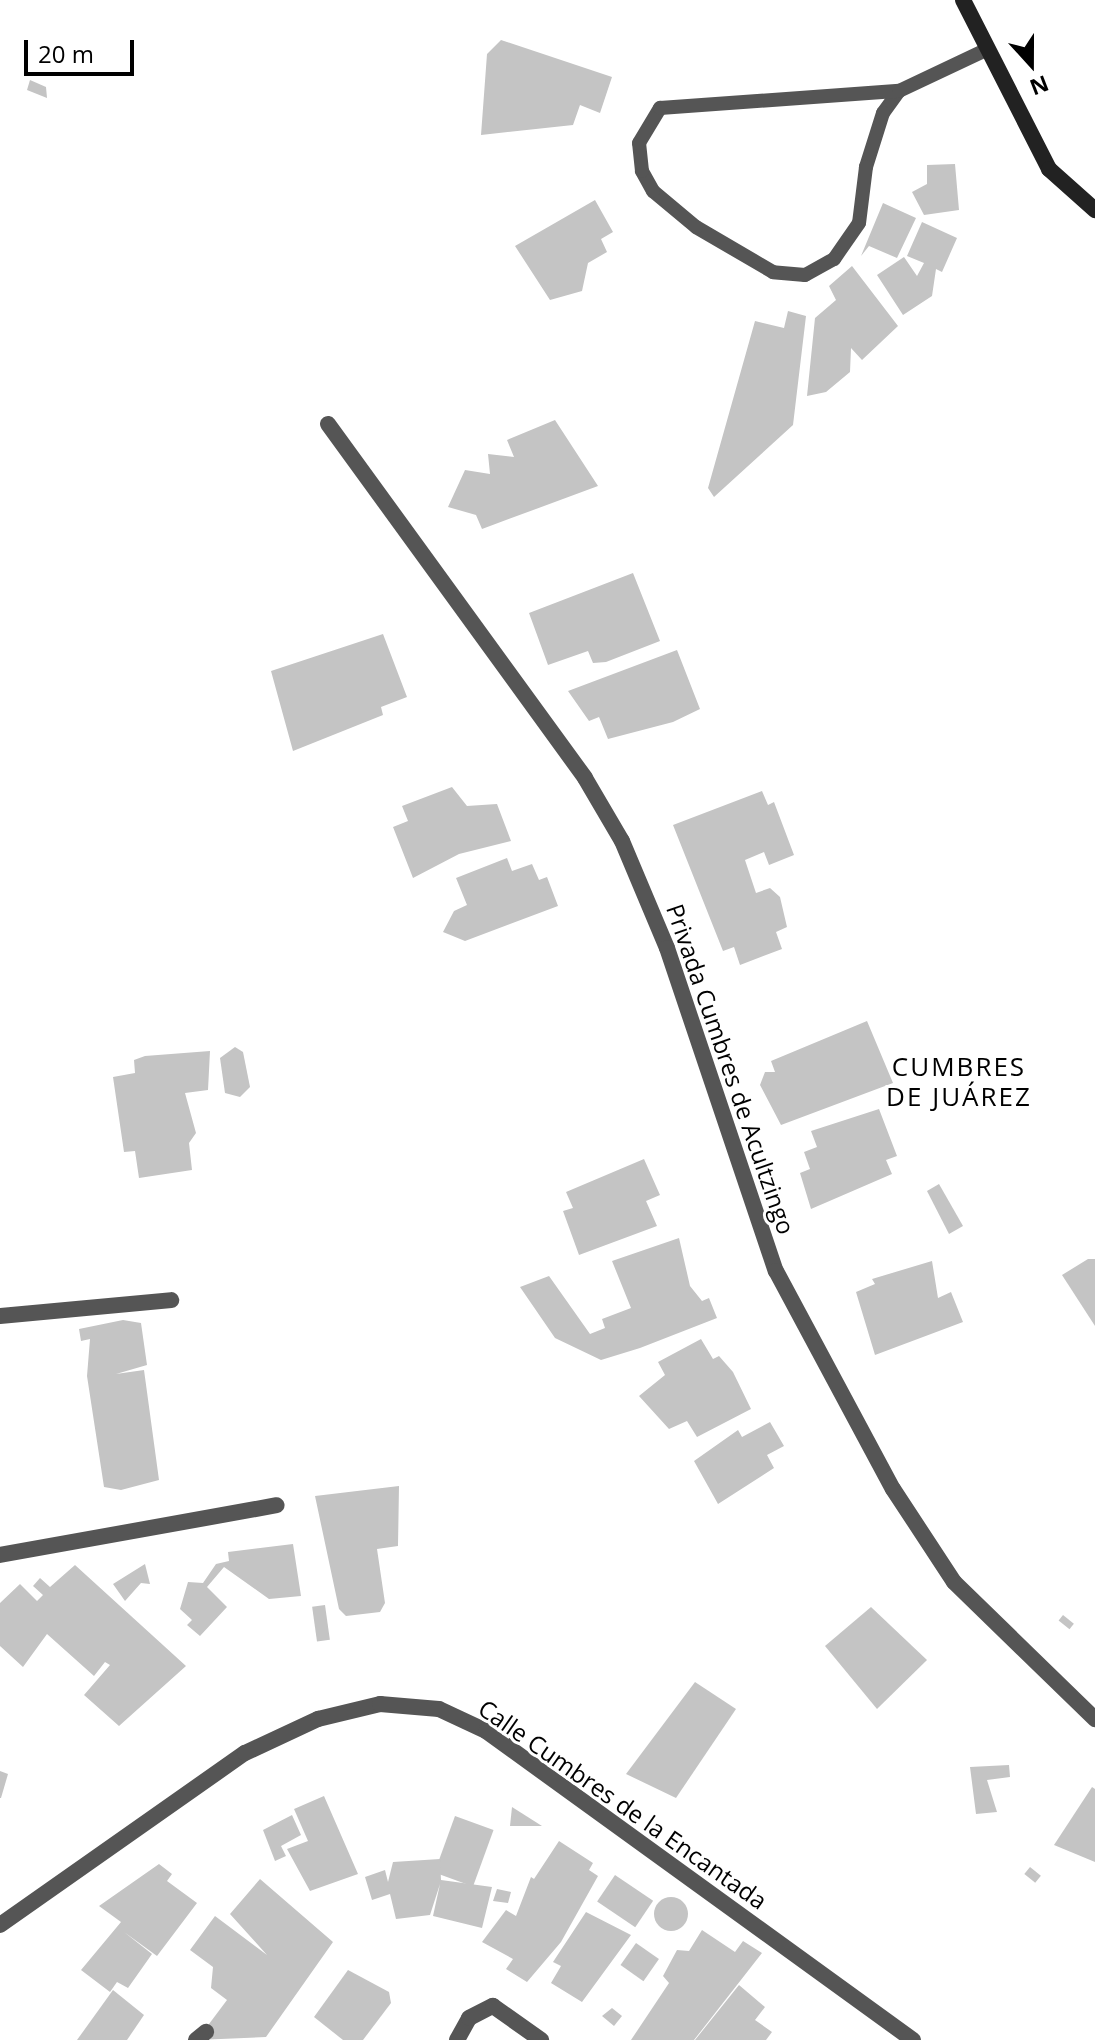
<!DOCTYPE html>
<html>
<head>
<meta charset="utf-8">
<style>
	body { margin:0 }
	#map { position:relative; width:1095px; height:2040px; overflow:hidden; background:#fff; font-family:"Open Sans",sans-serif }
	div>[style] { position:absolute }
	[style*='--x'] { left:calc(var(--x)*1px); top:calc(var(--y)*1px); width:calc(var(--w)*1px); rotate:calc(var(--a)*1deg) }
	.building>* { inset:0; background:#c4c4c4; transform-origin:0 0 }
	.round { border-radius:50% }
	.lane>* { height:14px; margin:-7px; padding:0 7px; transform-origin:7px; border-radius:7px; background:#555 }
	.street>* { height:16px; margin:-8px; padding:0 8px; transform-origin:8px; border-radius:8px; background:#555 }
	.secondary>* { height:16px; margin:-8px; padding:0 8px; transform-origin:8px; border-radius:8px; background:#222 }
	span { translate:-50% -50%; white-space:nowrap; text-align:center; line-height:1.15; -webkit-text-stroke:6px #fff; paint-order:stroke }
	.street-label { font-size:24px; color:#000 }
	.neighbourhood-label { font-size:26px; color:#000; letter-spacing:2px }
	.north { position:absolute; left:991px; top:24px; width:80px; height:80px; -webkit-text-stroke:6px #fff; paint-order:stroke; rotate:159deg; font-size:22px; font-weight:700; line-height:32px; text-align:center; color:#000 }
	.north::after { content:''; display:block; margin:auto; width:28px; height:36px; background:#000; clip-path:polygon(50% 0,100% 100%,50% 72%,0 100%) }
	.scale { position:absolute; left:24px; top:40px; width:110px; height:36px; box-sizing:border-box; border:4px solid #000; border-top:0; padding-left:10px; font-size:24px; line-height:28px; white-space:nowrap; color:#000; -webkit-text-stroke:6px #fff; paint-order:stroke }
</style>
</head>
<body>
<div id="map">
	<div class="building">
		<div style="clip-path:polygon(501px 40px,612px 77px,600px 113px,580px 105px,573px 125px,481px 135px,487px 54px)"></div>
		<div style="clip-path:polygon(30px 80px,46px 87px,47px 98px,27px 90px)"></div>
		<div style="clip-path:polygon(955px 164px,959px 210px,924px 215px,912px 192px,927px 184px,927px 165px)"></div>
		<div style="clip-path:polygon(595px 200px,613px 232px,601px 239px,607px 252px,588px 263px,582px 291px,550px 300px,515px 246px)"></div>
		<div style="clip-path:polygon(883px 203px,916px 218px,897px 258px,869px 246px,861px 256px)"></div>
		<div style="clip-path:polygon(922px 222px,957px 238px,942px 272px,936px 269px,932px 296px,903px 315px,877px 275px,904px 257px,917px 276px,924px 263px,907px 256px)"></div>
		<div style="clip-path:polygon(852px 266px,898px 326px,862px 360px,851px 348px,850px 372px,826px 392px,807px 396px,815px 318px,836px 300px,829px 286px)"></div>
		<div style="clip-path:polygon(788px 311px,806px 316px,793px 425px,714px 497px,708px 488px,755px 321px,784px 328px)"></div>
		<div style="clip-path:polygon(555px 420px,598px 486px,482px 529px,476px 515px,448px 507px,465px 470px,490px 474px,488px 454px,514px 457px,507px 440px)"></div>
		<div style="clip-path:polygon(633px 573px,660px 641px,606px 662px,593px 663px,588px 651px,548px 665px,529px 613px)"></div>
		<div style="clip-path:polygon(383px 634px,407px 697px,381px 707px,383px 715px,293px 751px,271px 671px)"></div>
		<div style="clip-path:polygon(677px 650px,700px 709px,673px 722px,608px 739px,599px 717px,589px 721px,568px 691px)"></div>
		<div style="clip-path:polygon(452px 787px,467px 806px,497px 804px,511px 841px,459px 854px,413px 878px,393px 827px,408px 821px,402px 806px)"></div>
		<div style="clip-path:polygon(762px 791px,768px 805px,774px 802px,794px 855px,769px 865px,764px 852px,745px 860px,756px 893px,770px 888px,780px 897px,787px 927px,776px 932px,782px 949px,740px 965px,734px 947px,723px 951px,673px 825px)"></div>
		<div style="clip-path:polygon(507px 858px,512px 871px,532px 864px,539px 880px,547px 877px,558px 906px,465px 941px,443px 932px,454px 911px,467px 905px,456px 878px)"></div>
		<div style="clip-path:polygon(867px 1021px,893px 1083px,781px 1125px,760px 1085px,765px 1072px,775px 1072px,771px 1061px)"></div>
		<div style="clip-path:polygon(235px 1047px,243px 1052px,250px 1087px,240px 1097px,225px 1093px,220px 1058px)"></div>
		<div style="clip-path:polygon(210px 1051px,208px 1090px,185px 1093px,196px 1133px,189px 1143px,192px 1170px,139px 1178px,135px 1151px,124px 1152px,113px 1077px,135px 1073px,134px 1060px,145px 1056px)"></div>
		<div style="clip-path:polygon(879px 1109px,897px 1156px,886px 1160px,892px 1174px,811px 1209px,800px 1173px,810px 1169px,804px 1152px,817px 1147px,811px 1131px)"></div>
		<div style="clip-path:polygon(644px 1159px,660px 1195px,646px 1201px,657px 1226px,579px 1255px,563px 1211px,573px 1208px,566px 1192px)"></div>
		<div style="clip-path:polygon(939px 1184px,963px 1226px,949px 1234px,927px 1191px)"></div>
		<div style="clip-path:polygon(679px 1238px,690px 1286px,702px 1301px,709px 1298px,717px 1318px,640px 1348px,601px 1360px,555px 1338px,520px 1287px,549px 1276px,590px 1334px,605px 1328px,602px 1319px,631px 1308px,612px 1261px)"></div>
		<div style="clip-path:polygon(1088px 1259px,1095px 1259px,1095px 1326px,1062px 1275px)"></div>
		<div style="clip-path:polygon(932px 1261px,938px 1298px,951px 1292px,963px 1322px,875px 1355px,856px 1292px,875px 1284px,872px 1279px)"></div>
		<div style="clip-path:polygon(123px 1320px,141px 1323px,147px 1365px,116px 1374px,144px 1370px,159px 1480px,121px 1490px,104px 1487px,87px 1376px,90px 1339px,81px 1341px,79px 1329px)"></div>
		<div style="clip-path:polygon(701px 1339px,713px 1359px,719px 1356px,733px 1372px,751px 1409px,697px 1437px,687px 1421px,669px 1429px,639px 1396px,665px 1375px,658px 1362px)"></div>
		<div style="clip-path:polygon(770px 1422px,784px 1446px,767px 1455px,774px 1468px,718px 1504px,694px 1461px,738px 1430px,742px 1437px)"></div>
		<div style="clip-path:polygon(399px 1486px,398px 1546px,377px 1549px,385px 1603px,380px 1612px,346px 1616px,339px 1609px,315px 1496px)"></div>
		<div style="clip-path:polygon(293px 1544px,301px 1596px,269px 1599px,224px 1567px,207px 1587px,227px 1607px,200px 1636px,187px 1625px,192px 1620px,180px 1609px,188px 1582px,203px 1583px,216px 1564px,229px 1561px,228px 1552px)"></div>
		<div style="clip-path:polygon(145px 1564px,150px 1584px,141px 1583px,125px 1601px,113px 1584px)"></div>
		<div style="clip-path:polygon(75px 1565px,186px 1666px,119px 1726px,84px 1695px,110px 1665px,105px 1662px,94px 1676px,47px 1634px,23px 1667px,0 1646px,0 1603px,20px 1584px,37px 1601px,43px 1595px,33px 1586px,40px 1578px,50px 1587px)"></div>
		<div style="left:325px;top:1605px;width:35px;height:13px;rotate:82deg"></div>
		<div style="clip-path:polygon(871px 1607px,927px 1660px,877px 1709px,825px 1646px)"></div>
		<div style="left:1063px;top:1615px;width:14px;height:7px;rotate:39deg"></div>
		<div style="clip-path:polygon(695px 1682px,736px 1709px,676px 1798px,626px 1774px)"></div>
		<div style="clip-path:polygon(1009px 1765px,1010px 1777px,987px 1780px,997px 1812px,976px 1814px,970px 1767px)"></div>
		<div style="clip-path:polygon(0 1771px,8px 1774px,1px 1798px,0 1798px)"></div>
		<div style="clip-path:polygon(1092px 1787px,1095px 1789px,1095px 1862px,1054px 1845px)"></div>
		<div style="clip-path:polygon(324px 1796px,358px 1874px,310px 1891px,287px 1849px,308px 1841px,294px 1809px)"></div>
		<div style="clip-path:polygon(512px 1807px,542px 1826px,510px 1826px)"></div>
		<div style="clip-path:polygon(292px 1815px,301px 1835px,281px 1846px,286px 1856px,275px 1861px,263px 1830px)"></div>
		<div style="left:455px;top:1816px;width:41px;height:60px;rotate:20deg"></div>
		<div style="clip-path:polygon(559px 1841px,593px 1863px,589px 1870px,598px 1876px,561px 1942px,527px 1982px,506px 1969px,513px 1959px,482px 1942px,506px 1910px,516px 1916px,531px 1877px,557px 1894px,534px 1879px)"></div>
		<div style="clip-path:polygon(440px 1859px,441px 1880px,492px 1887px,482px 1928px,433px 1916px,440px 1884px,430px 1915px,396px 1919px,390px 1894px,372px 1900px,365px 1877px,385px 1870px,388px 1882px,393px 1862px)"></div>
		<div style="clip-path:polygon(159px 1864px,172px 1874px,167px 1881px,197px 1903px,157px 1956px,124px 1932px,152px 1954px,128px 1988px,117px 1982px,110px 1992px,81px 1970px,121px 1922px,99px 1906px)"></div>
		<div style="left:1030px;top:1867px;width:14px;height:9px;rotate:39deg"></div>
		<div style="left:615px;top:1875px;width:46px;height:32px;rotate:34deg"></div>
		<div style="clip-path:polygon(260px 1879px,333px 1942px,266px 2037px,197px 2040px,227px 2000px,211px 1988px,213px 1967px,190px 1950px,215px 1916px,267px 1955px,230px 1914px)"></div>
		<div style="clip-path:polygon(497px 1889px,511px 1892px,508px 1903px,493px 1901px)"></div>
		<div class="round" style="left:654px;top:1897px;width:34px;height:34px"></div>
		<div style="clip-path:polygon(586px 1912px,631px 1935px,582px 2002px,551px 1983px,561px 1966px,553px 1962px)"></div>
		<div style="clip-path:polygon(702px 1930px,735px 1952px,743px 1941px,762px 1953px,694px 2040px,631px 2040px,669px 1983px,663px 1976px,677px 1950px,689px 1951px)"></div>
		<div style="left:636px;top:1943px;width:28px;height:27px;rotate:35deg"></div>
		<div style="clip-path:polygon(348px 1970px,389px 1992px,391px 2003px,363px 2040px,343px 2040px,314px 2017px)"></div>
		<div style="clip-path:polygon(739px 1985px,765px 2007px,755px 2020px,772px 2032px,766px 2040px,695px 2040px)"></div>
		<div style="clip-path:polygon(113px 1990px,144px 2015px,127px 2040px,77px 2040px)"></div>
		<div style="clip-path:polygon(612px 2008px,622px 2016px,614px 2026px,602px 2016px)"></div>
	</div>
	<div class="lane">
		<div style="--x:899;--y:91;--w:27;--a:126"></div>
		<div style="--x:883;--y:113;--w:57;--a:107.5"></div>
		<div style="--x:866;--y:167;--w:56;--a:97.1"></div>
		<div style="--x:859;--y:223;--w:44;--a:124.8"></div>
		<div style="--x:834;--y:259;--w:33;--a:151"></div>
		<div style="--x:805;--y:275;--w:32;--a:-175"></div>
		<div style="--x:773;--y:272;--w:89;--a:-149.7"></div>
		<div style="--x:696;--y:227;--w:56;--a:-140.1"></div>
		<div style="--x:653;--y:191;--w:23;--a:-119"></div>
		<div style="--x:642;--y:171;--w:28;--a:-96"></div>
		<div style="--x:639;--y:143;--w:41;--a:-59"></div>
		<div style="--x:660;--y:108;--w:240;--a:-4.1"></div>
		<div style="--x:899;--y:91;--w:98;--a:-25.3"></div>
	</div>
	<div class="street">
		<div style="--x:328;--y:424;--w:437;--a:54"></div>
		<div style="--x:585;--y:778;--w:73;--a:59.6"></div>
		<div style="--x:622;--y:841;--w:116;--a:67.2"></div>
		<div style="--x:667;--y:948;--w:341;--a:71.4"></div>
		<div style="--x:776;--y:1271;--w:247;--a:61.8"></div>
		<div style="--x:893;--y:1489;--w:111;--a:56.7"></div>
		<div style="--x:954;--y:1582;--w:197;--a:44.2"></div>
		<div style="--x:0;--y:1316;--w:172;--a:-5.3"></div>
		<div style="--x:0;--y:1555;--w:281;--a:-10.2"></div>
		<div style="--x:0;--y:1925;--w:299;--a:-35.1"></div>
		<div style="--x:245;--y:1753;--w:81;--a:-25"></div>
		<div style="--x:318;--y:1719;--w:64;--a:-13.6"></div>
		<div style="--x:380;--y:1704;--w:59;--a:4.8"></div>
		<div style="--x:439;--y:1709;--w:52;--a:25.1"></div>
		<div style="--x:486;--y:1731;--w:527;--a:35.89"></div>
		<div style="--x:196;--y:2040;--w:13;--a:-39"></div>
		<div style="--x:457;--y:2040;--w:25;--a:-61"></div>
		<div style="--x:469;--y:2018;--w:27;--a:-27"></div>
		<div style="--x:493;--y:2006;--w:59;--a:35.3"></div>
	</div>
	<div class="secondary">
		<div style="--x:963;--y:0;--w:190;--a:63"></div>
		<div style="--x:1049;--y:169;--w:62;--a:41.7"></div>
	</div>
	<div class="street-label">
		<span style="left:731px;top:1069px;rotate:71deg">Privada Cumbres de Acultzingo</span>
		<span style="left:623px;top:1804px;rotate:35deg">Calle Cumbres de la Encantada</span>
	</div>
	<div class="neighbourhood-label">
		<span style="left:959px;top:1082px">CUMBRES<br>DE JUÁREZ</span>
	</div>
	<div class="north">N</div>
	<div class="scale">20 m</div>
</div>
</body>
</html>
